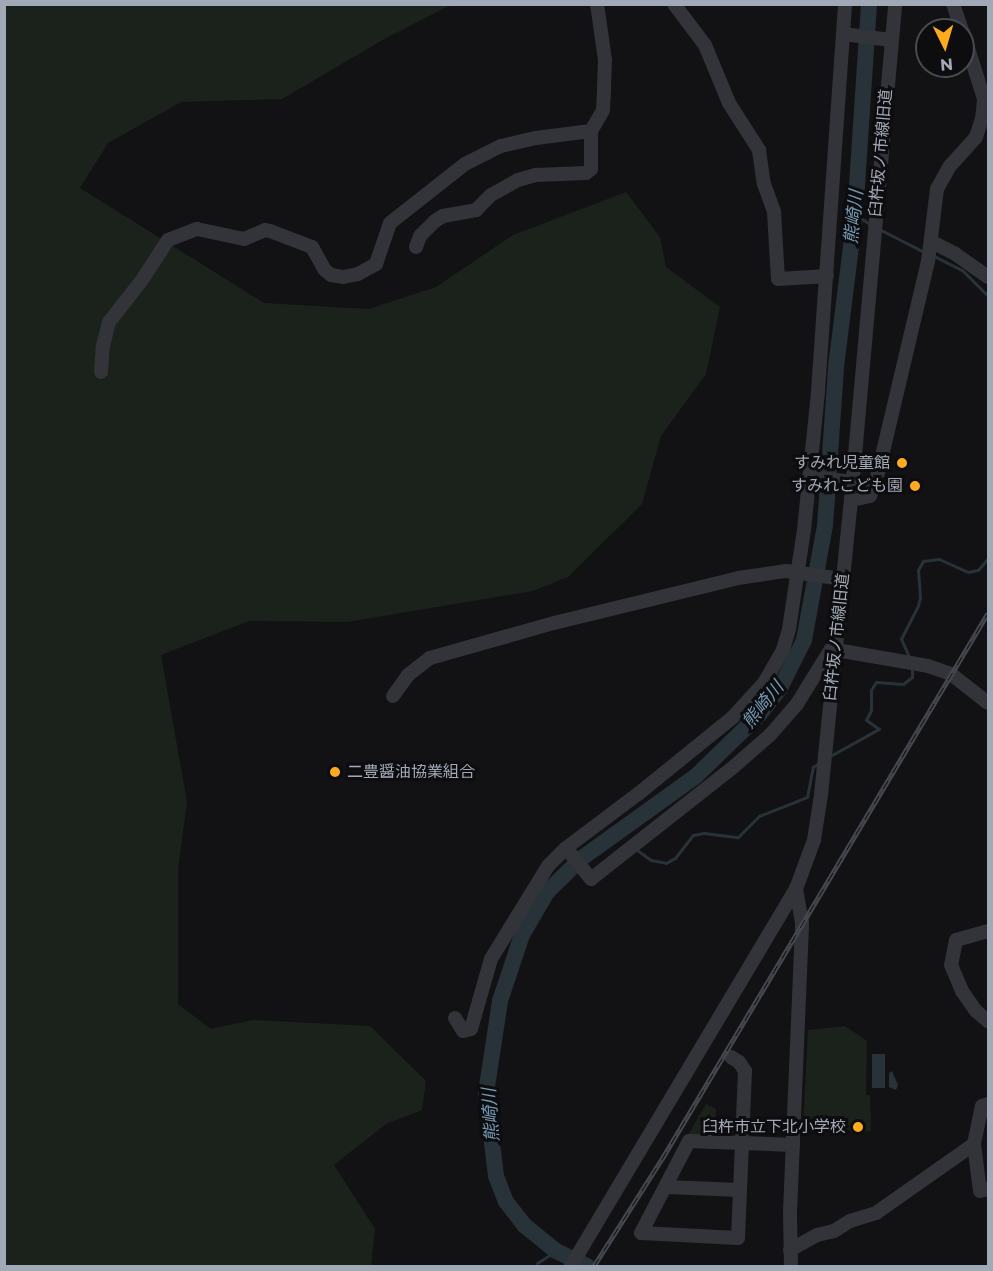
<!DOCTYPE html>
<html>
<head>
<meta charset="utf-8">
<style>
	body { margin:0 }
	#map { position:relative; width:993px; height:1271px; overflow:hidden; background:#121214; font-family:Montserrat,"Noto Sans JP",sans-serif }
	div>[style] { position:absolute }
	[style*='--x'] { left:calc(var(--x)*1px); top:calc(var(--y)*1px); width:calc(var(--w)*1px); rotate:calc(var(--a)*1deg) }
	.green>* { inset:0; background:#1a221b }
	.water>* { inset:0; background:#273239; transform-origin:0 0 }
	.stream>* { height:3px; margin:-1.5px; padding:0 1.5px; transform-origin:1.5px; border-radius:1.5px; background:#273239 }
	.river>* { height:16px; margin:-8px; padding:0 8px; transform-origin:8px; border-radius:8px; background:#273239 }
	.minor>* { height:14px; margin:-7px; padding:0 7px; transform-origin:7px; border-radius:7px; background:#333439 }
	.rail>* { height:5px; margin-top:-2.5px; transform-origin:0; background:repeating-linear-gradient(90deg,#0d0d0f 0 9px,#45484f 0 18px); box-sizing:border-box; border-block:2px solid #45484f }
	.dots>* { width:16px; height:16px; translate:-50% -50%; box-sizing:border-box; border:3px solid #0d0d0f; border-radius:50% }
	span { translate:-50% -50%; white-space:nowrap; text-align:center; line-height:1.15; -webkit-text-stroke:6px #0d0d0f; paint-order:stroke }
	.street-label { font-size:16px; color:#a2a9b6 }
	.poi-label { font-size:16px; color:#a2a9b6 }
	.right { translate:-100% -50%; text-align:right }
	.left { translate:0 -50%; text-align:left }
	.water-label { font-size:18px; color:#759ab5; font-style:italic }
	.frame { position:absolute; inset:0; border:6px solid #a2a9b6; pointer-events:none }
	.north { position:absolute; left:915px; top:18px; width:60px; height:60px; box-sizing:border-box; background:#0d0d0f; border:2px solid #494b52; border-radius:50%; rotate:175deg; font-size:16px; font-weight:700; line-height:24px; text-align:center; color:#a2a9b6 }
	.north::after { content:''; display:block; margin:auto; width:21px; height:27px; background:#ffab1f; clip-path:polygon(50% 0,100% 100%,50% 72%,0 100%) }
</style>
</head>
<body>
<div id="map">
	<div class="green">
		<div style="clip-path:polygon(5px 5px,451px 5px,386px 38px,282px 99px,181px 102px,108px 143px,80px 188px,264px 303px,369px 309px,436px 287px,513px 235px,626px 192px,660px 237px,666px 267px,720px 307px,706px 374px,661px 436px,642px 504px,568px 577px,533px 591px,348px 622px,249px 621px,161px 655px,187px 802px,178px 869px,178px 1004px,211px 1029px,253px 1020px,370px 1026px,426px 1081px,422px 1110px,386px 1124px,334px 1165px,375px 1229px,371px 1266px,5px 1266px)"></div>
		<div style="clip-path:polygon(845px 1026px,867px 1041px,866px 1095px,870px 1095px,871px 1131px,808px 1132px,803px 1128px,808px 1030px)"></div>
		<div style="clip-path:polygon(706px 1104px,716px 1109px,714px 1138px,688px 1135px)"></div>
	</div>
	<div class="water">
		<div style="left:872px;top:1054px;width:13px;height:34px"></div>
		<div style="clip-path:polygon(892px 1071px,898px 1085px,896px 1090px,889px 1087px,889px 1073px)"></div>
	</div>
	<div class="stream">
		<div style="--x:855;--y:215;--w:17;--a:31"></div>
		<div style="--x:879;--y:229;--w:53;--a:27.1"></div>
		<div style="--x:932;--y:255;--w:34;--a:27"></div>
		<div style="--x:962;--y:270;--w:37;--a:45"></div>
		<div style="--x:910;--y:659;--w:22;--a:-114"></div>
		<div style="--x:901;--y:639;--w:38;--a:-63"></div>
		<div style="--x:918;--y:605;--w:7;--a:-74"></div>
		<div style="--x:920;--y:598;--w:28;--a:-94"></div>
		<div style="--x:918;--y:570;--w:10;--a:-61"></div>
		<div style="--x:923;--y:561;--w:16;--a:-7"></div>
		<div style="--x:939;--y:559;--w:32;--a:24"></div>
		<div style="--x:968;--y:572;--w:10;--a:-11"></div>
		<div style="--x:978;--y:570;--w:16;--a:-50"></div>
		<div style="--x:830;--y:756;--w:56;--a:-28.9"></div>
		<div style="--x:879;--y:729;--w:16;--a:-145"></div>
		<div style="--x:866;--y:720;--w:11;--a:-63"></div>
		<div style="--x:871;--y:710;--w:20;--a:-90"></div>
		<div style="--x:871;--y:690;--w:9;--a:-58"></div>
		<div style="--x:876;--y:682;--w:27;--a:4"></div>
		<div style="--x:903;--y:684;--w:11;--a:-38"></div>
		<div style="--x:912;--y:677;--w:9;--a:-90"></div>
		<div style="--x:637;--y:850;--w:17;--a:36"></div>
		<div style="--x:651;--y:860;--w:15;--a:11"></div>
		<div style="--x:666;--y:863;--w:10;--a:-29"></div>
		<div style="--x:675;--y:858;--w:29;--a:-52"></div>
		<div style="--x:693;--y:835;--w:11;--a:-10"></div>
		<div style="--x:704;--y:833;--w:34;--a:7"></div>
		<div style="--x:738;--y:837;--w:30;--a:-45"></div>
		<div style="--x:759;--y:816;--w:52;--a:-21.6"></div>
		<div style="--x:807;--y:797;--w:31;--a:-79"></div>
		<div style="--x:813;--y:767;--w:7;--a:-34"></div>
		<div style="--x:537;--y:1263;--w:22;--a:-32"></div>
	</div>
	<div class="river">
		<div style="--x:587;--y:1266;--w:34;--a:-154"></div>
		<div style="--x:556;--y:1251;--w:40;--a:-141"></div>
		<div style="--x:525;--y:1226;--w:31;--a:-128"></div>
		<div style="--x:506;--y:1202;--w:28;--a:-111"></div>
		<div style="--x:496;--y:1176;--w:84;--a:-96.9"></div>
		<div style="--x:486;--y:1093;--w:93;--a:-81.3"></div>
		<div style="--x:500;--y:1001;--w:70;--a:-71.6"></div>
		<div style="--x:522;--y:935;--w:50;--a:-59.8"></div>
		<div style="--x:547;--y:892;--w:49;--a:-44.2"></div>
		<div style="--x:582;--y:858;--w:140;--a:-35.7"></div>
		<div style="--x:696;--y:776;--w:88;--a:-44.1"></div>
		<div style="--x:759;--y:715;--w:34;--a:-52"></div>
		<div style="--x:780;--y:688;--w:54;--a:-63.4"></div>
		<div style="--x:804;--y:640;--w:116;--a:-79.6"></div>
		<div style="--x:825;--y:526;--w:159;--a:-86"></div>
		<div style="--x:836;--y:367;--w:153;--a:-82.9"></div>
		<div style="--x:855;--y:215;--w:211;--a:-86.2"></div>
	</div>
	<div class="minor">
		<div style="--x:674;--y:4;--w:51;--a:52.9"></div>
		<div style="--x:705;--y:45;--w:63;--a:67.5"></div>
		<div style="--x:729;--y:103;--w:56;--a:57.4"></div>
		<div style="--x:759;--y:150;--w:34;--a:82"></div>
		<div style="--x:764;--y:184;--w:30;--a:70"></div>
		<div style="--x:774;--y:212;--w:67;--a:86.6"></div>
		<div style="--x:778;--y:279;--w:49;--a:-3.5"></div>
		<div style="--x:953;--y:4;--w:28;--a:71"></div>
		<div style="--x:843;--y:34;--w:48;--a:7.1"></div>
		<div style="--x:932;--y:242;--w:25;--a:27"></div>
		<div style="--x:954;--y:253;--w:42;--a:35.2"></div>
		<div style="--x:416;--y:247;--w:12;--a:-70"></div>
		<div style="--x:420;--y:236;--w:21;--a:-45"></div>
		<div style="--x:435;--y:221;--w:9;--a:-32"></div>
		<div style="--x:443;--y:216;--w:34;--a:-10"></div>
		<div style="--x:476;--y:210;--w:21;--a:-45"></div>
		<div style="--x:491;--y:195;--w:31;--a:-29"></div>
		<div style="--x:518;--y:180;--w:19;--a:-16"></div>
		<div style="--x:536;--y:175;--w:50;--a:-2.3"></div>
		<div style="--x:586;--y:173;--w:6;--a:-39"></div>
		<div style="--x:591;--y:169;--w:38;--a:-90"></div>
		<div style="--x:591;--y:131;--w:24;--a:-60"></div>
		<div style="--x:603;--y:110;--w:22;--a:-87"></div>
		<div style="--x:604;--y:88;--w:28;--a:-88"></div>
		<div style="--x:605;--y:60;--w:57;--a:-98.1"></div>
		<div style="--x:101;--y:372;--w:26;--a:-86"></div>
		<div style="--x:103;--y:346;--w:25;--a:-76"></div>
		<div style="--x:109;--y:322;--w:53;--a:-51.8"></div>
		<div style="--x:142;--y:280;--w:48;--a:-57"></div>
		<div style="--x:168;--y:240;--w:31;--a:-21"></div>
		<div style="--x:197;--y:229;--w:48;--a:12"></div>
		<div style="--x:244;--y:239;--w:23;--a:-23"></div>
		<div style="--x:265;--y:230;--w:5;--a:11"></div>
		<div style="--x:270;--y:231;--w:45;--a:20.9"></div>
		<div style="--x:312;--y:247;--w:26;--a:61"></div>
		<div style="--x:325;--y:270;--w:8;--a:40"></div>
		<div style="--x:331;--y:275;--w:12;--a:9"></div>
		<div style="--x:343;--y:277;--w:15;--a:-11"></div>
		<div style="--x:358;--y:274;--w:21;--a:-29"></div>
		<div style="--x:376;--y:264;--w:43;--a:-71.1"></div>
		<div style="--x:390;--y:223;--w:95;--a:-38.2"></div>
		<div style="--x:465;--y:164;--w:40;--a:-26.6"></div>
		<div style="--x:501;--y:146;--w:36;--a:-13"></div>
		<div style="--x:536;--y:138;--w:55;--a:-7.3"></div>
		<div style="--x:809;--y:477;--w:44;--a:6.5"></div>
		<div style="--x:851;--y:500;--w:19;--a:-12"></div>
		<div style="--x:870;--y:496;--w:20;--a:-70"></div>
		<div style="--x:877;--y:477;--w:221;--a:-76.7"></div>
		<div style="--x:928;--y:262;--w:74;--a:-83"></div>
		<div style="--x:937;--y:189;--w:26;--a:-61"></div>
		<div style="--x:950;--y:166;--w:39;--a:-48"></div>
		<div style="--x:976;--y:137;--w:19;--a:-72"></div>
		<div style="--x:982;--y:119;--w:20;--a:-84"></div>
		<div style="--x:984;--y:99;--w:70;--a:-107.4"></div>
		<div style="--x:393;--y:696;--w:26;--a:-54"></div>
		<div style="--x:408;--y:675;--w:28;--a:-38"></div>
		<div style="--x:430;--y:658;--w:129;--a:-15.8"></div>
		<div style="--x:554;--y:623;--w:189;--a:-13.7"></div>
		<div style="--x:738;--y:578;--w:49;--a:-8.3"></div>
		<div style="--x:786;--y:571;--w:58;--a:8"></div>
		<div style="--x:566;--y:848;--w:40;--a:51"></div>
		<div style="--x:591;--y:879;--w:178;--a:-38.2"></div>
		<div style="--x:731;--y:769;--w:52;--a:-41.1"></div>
		<div style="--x:770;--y:735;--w:41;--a:-48.9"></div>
		<div style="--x:797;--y:704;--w:65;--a:-58.3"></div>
		<div style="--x:831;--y:649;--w:98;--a:9.9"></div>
		<div style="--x:928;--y:666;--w:24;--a:19"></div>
		<div style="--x:951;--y:674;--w:47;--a:38.1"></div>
		<div style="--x:988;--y:931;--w:33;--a:164"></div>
		<div style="--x:956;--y:940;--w:25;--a:101"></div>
		<div style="--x:951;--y:965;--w:28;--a:67"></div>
		<div style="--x:962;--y:991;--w:24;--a:55"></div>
		<div style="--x:976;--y:1011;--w:16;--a:40"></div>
		<div style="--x:455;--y:1018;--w:15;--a:58"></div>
		<div style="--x:463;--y:1031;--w:8;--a:-14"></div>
		<div style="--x:471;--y:1029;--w:73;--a:-74.1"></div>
		<div style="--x:491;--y:959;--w:109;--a:-58.5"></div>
		<div style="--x:548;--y:866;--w:25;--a:-45"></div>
		<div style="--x:566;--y:848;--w:90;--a:-36.9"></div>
		<div style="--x:638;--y:794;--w:122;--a:-39"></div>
		<div style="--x:733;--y:717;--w:46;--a:-47.6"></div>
		<div style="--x:764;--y:683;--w:38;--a:-60"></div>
		<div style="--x:783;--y:650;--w:22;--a:-74"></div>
		<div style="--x:789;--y:629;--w:100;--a:-81.4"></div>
		<div style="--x:804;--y:530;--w:140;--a:-84.2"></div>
		<div style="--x:818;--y:391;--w:388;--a:-86"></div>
		<div style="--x:731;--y:1057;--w:9;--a:32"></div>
		<div style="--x:739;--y:1062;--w:11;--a:56"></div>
		<div style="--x:745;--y:1071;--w:72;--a:92.4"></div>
		<div style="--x:742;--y:1143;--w:95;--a:92.4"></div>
		<div style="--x:738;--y:1238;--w:97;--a:-177"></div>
		<div style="--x:641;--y:1233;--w:104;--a:-62.4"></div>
		<div style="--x:689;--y:1141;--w:53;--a:2.2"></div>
		<div style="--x:742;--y:1143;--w:51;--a:2.2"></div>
		<div style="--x:988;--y:1104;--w:6;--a:162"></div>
		<div style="--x:982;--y:1106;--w:39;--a:102"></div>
		<div style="--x:974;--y:1144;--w:47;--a:82.7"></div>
		<div style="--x:980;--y:1191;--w:8;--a:-14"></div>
		<div style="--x:666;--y:1187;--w:74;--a:2.3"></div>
		<div style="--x:790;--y:1250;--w:31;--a:-29"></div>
		<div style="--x:817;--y:1235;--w:17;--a:-13"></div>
		<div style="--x:834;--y:1231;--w:19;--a:-32"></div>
		<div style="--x:850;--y:1221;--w:27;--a:-17"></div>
		<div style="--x:876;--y:1213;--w:120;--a:-35.1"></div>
		<div style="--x:571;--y:1266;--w:439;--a:-59.2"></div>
		<div style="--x:796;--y:889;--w:52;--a:-69.8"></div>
		<div style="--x:814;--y:840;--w:46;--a:-81.2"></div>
		<div style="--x:821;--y:795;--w:297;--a:-84.2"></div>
		<div style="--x:851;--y:500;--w:498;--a:-84.9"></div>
		<div style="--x:791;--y:1266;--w:54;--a:-91.1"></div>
		<div style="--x:790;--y:1212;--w:289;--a:-87.6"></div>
		<div style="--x:802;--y:923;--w:35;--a:-100"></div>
	</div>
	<div class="rail">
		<div style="--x:594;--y:1266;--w:127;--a:-57.6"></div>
		<div style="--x:662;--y:1159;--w:636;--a:-59.16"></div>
	</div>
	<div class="dots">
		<div style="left:902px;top:463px;background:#ffab1f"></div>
		<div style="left:915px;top:486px;background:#ffab1f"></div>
		<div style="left:335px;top:772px;background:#ffab1f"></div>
		<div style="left:858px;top:1127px;background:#ffab1f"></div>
	</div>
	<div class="street-label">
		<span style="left:881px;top:153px;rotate:-85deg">臼杵坂ノ市線旧道</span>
		<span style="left:837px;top:637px;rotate:-84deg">臼杵坂ノ市線旧道</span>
	</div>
	<div class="poi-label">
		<span class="right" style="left:890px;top:463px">すみれ児童館</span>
		<span class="right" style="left:903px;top:486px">すみれこども園</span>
		<span class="left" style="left:347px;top:772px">二豊醤油協業組合</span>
		<span class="right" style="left:846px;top:1127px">臼杵市立下北小学校</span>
	</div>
	<div class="water-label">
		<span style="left:854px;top:217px;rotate:-84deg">熊崎川</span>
		<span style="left:763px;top:705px;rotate:-51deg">熊崎川</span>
		<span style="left:491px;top:1115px;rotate:-94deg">熊崎川</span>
	</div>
	<div class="frame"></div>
	<div class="north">N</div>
</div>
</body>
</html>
